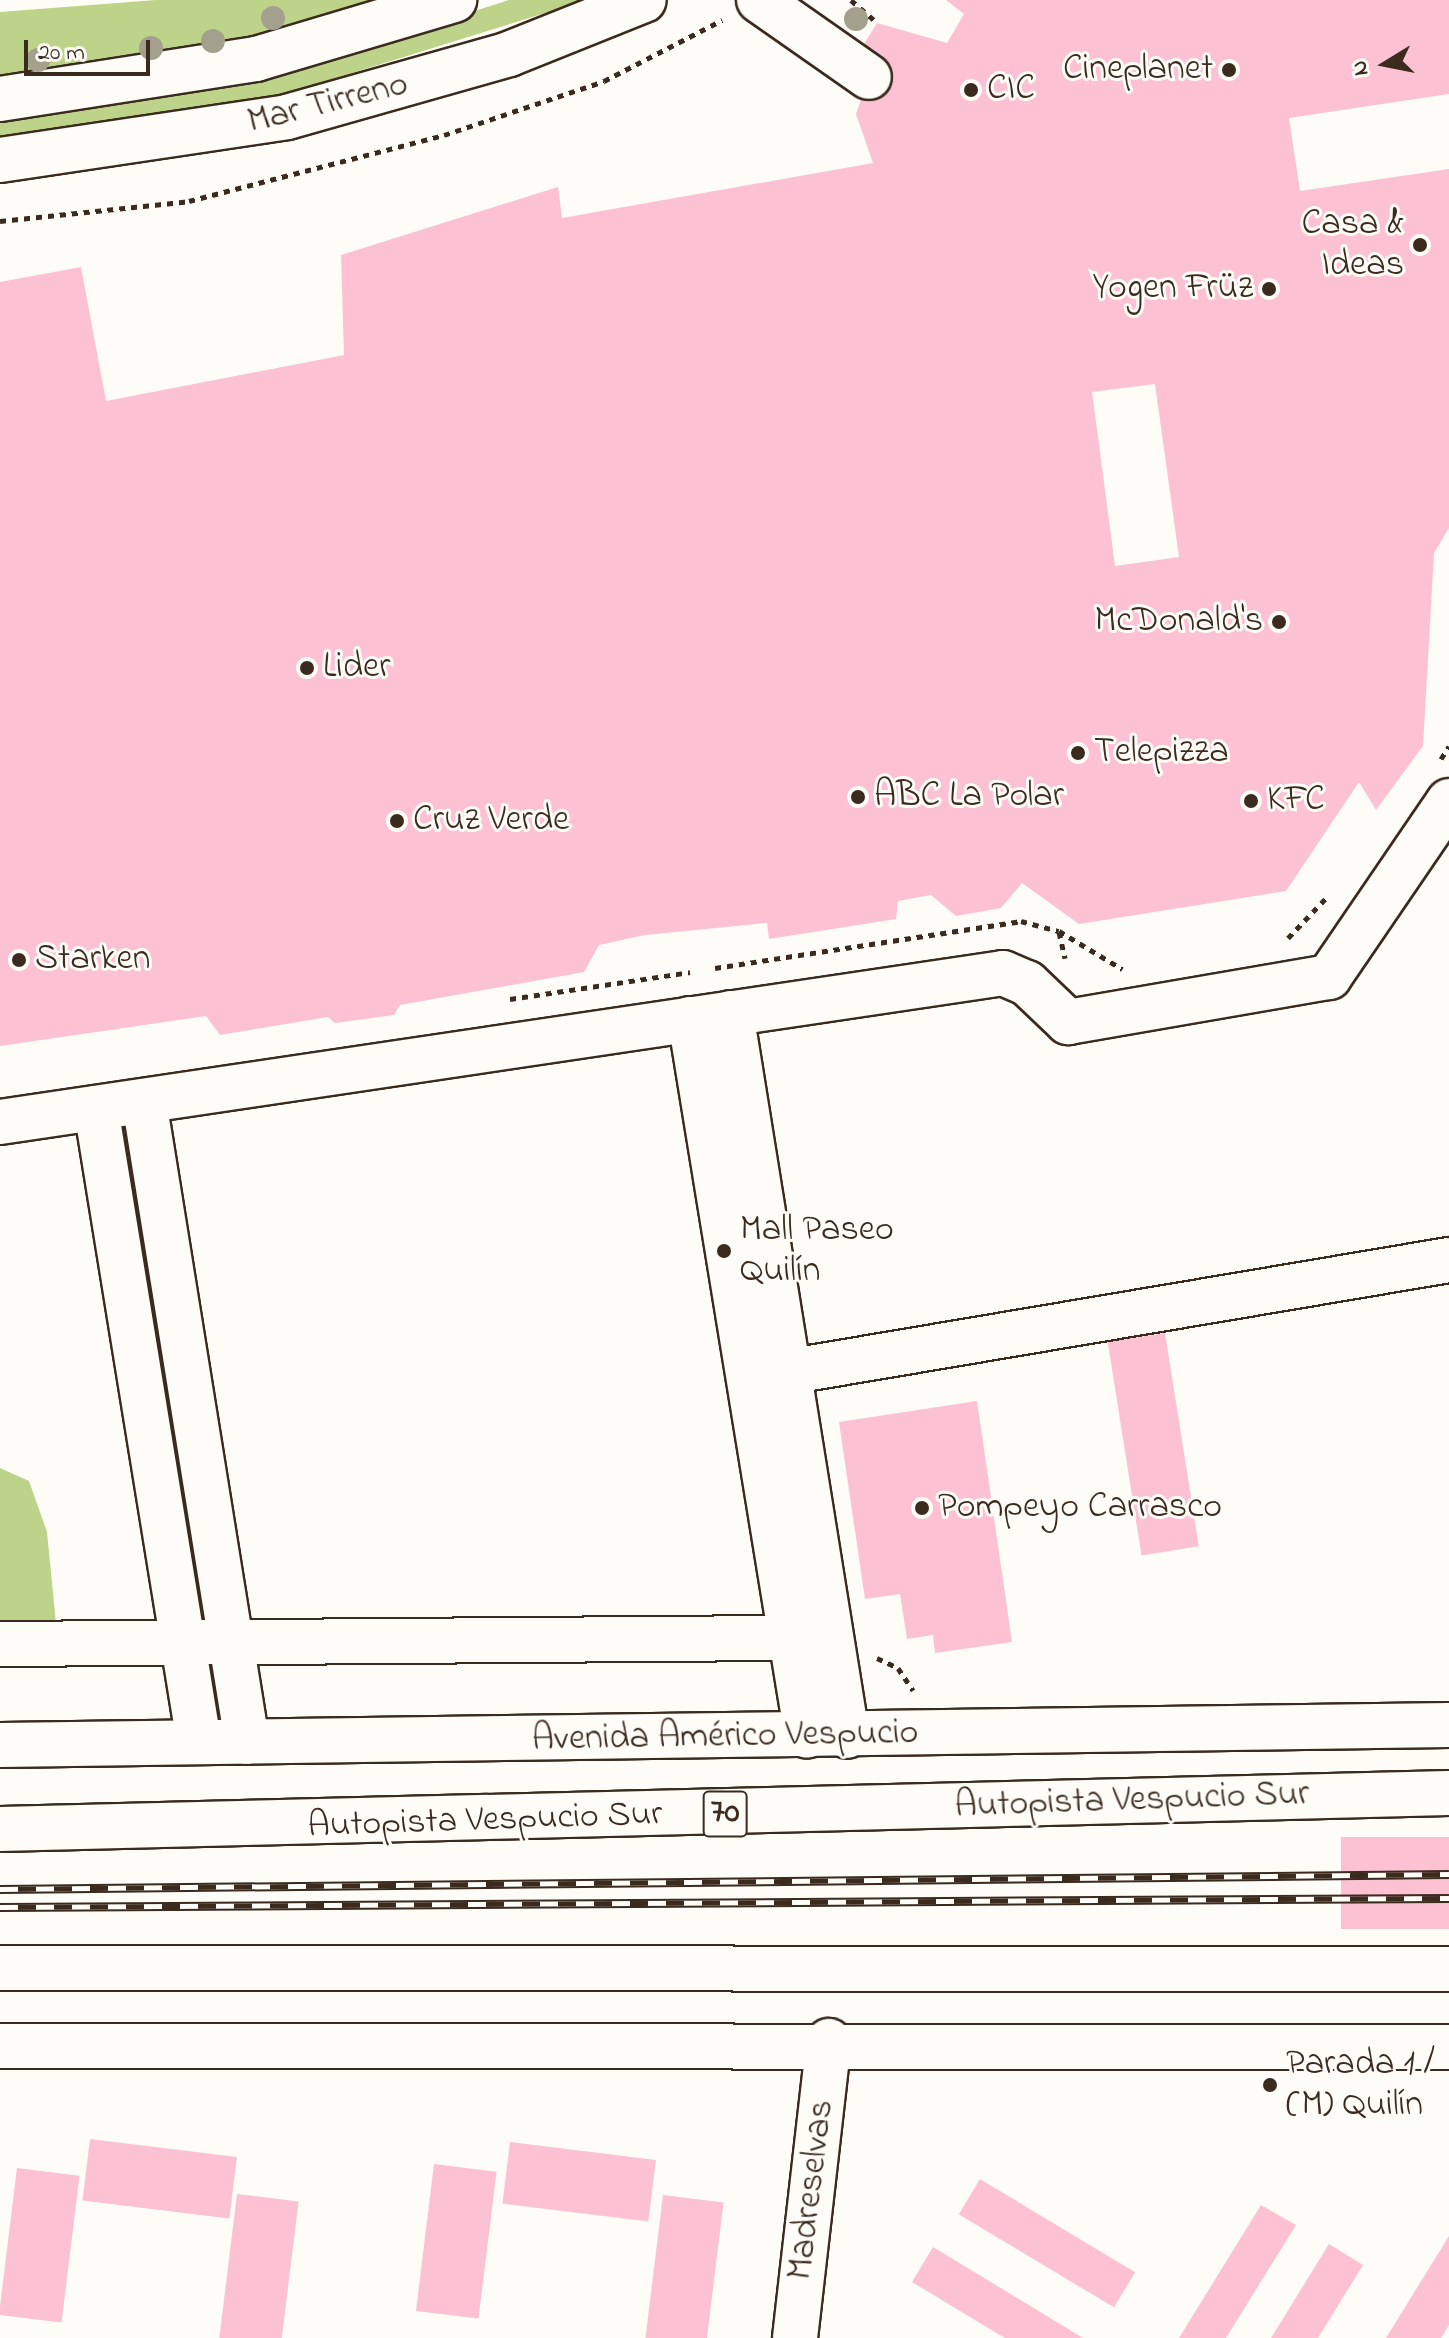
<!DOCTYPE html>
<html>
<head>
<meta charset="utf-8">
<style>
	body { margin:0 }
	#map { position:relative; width:1449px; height:2338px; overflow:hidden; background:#fdfcf7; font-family:"Indie Flower",sans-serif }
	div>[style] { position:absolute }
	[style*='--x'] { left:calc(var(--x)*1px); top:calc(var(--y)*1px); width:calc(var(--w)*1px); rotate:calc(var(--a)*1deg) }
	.green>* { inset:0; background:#bcd389 }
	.building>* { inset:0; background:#fcc2d4; transform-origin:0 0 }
	.path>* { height:5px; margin-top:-2.5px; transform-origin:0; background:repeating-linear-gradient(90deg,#3b2a1e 0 6px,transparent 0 12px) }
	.roads { filter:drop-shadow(2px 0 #3b2a1e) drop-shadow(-2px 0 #3b2a1e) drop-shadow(0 2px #3b2a1e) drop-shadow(0 -2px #3b2a1e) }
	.minor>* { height:44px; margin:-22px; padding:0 22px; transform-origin:22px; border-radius:22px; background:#fdfcf7 }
	.major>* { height:44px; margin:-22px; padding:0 22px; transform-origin:22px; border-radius:22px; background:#fdfcf7 }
	.highway>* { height:44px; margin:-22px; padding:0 22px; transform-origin:22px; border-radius:22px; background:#fdfcf7 }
	.rail>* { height:9px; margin-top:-4.5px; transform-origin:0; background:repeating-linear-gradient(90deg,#fdfcf7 0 18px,#3b2a1e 0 36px); box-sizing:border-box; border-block:2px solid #3b2a1e }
	.trees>* { width:24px; height:24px; margin:-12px; border-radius:50%; background:#a4a08e }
	.dots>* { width:22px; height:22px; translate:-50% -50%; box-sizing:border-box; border:4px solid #fdfcf7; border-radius:50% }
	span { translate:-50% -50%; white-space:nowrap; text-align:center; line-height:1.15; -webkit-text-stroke:6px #fdfcf7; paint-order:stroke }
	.shield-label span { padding:2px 6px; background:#fdfcf7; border:2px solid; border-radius:6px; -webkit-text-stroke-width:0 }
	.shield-label { font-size:34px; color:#3b2a1e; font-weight:700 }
	.poi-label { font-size:36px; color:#3b2a1e }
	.right { translate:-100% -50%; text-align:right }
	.left { translate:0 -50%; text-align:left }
	.street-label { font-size:36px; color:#3b2a1e }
	.north { position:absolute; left:1345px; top:24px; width:80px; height:80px; -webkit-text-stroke:6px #fdfcf7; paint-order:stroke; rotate:260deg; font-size:22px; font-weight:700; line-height:32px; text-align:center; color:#3b2a1e }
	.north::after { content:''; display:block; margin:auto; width:28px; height:36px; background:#3b2a1e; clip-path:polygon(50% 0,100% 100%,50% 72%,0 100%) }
	.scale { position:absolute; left:24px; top:40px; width:126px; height:36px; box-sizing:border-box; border:4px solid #3b2a1e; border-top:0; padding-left:10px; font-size:24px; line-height:28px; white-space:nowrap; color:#3b2a1e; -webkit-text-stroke:6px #fdfcf7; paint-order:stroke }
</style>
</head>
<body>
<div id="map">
	<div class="green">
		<div style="clip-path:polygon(156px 0,387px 0,223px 50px,65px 79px,0 77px,0 12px)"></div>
		<div style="clip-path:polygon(509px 0,587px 0,278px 96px,0 138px,0 106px,409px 32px)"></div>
		<div style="clip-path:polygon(0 1468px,29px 1481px,47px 1532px,58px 1644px,45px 1667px,0 1668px)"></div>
	</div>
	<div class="building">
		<div style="clip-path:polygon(evenodd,946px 0,1449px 0,1449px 94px,1289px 118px,1300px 191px,1449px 169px,1449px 528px,1434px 553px,1423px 746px,1376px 810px,1359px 782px,1286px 891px,1079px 924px,1022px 883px,1001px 908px,956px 916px,931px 895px,898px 901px,896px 919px,769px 939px,767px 923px,645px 935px,599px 945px,584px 972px,400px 1005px,394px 1015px,335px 1023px,328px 1017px,220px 1035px,206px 1016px,0 1046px,0 282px,81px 267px,106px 401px,344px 355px,341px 255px,558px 187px,562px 218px,873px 163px,856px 114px,869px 77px,856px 57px,877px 23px,947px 43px,964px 14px,946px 0,1155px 384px,1179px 557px,1115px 566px,1092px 392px,1155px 384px)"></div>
		<div style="left:1165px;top:1333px;width:216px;height:58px;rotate:81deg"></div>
		<div style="clip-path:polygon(977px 1401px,1012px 1642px,935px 1653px,933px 1635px,907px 1639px,900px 1594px,865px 1599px,839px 1422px)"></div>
		<div style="left:1449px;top:1837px;width:92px;height:108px;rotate:90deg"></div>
		<div style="left:90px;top:2139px;width:148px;height:62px;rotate:7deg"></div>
		<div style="left:510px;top:2142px;width:147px;height:62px;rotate:7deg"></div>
		<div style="left:434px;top:2164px;width:63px;height:148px;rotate:7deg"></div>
		<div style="left:17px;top:2168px;width:63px;height:148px;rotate:7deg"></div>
		<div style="left:980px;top:2179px;width:181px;height:41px;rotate:31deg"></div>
		<div style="left:237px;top:2194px;width:62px;height:145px;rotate:7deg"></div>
		<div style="left:663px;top:2195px;width:61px;height:144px;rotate:7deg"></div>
		<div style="clip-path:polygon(1261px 2205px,1296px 2225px,1226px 2338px,1179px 2338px)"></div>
		<div style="clip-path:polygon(1449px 2236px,1449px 2325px,1441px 2338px,1386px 2338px)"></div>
		<div style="clip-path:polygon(1329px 2244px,1363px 2265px,1318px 2338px,1271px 2338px)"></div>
		<div style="clip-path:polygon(933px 2247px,1083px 2338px,1005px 2338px,912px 2282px)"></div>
	</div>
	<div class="path">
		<div style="--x:851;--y:0;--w:35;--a:41"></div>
		<div style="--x:0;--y:221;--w:190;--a:-6"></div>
		<div style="--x:189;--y:201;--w:263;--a:-14.5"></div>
		<div style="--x:444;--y:135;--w:169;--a:-18.6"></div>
		<div style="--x:604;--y:81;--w:133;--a:-27.3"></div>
		<div style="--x:1441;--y:759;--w:15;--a:-58"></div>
		<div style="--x:1059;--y:932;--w:27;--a:77"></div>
		<div style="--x:1288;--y:938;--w:58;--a:-46.4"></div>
		<div style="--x:715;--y:968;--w:310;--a:-8.7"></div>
		<div style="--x:1021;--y:921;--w:39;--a:15"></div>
		<div style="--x:1059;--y:931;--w:74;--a:31.1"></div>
		<div style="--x:510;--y:999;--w:182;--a:-8.5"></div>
		<div style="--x:877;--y:1658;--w:23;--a:25"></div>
		<div style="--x:898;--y:1668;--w:27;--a:56"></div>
	</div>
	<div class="roads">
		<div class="minor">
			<div style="--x:759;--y:0;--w:134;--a:35"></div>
			<div style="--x:0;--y:99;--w:259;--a:-8.9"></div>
			<div style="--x:256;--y:59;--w:207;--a:-16.6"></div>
			<div style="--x:0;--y:160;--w:290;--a:-8.5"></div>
			<div style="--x:287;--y:117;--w:231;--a:-15.8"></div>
			<div style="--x:509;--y:54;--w:145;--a:-21.8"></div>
			<div style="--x:731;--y:1013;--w:732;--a:80.88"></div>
			<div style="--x:690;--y:1019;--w:726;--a:80.73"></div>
			<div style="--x:144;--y:1101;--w:649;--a:80.87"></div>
			<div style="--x:96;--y:1108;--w:642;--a:80.77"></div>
			<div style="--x:0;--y:1122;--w:1014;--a:-8.45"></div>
			<div style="--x:1003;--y:973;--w:26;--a:23"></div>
			<div style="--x:1027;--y:983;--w:57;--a:43.6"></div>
			<div style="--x:1068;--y:1022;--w:265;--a:-9.8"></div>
			<div style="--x:1329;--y:977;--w:213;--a:-55.7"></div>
			<div style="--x:757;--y:1377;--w:702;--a:-9.6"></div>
			<div style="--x:0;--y:1644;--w:788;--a:-0.44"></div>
			<div style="--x:795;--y:2338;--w:299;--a:-83.5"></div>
		</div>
		<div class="major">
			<div style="--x:0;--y:1745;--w:1449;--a:-0.79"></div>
			<div style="--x:0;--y:2046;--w:1449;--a:0.04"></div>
		</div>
		<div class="highway">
			<div style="--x:0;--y:1829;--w:1449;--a:-1.42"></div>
			<div style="--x:0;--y:1968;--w:1449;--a:0.04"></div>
		</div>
	</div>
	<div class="rail">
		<div style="--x:0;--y:1889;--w:1449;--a:-0.59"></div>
		<div style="--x:0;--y:1907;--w:1449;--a:-0.36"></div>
	</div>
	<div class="trees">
		<div style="left:273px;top:18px"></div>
		<div style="left:856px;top:19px"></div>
		<div style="left:213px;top:41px"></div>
		<div style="left:151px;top:48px"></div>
		<div style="left:38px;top:60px"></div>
	</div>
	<div class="dots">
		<div style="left:1229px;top:70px;background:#3b2a1e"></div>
		<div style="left:971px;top:90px;background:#3b2a1e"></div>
		<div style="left:1420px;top:245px;background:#3b2a1e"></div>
		<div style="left:1269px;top:289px;background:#3b2a1e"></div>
		<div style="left:1279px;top:622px;background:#3b2a1e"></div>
		<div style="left:307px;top:668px;background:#3b2a1e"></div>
		<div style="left:1078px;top:753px;background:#3b2a1e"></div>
		<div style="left:858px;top:797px;background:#3b2a1e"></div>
		<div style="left:1251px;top:801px;background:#3b2a1e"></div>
		<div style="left:397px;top:821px;background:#3b2a1e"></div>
		<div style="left:19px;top:960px;background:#3b2a1e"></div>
		<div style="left:724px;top:1251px;background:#3b2a1e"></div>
		<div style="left:922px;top:1508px;background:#3b2a1e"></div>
		<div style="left:1270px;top:2085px;background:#3b2a1e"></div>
	</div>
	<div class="shield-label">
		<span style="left:725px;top:1814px">70</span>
	</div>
	<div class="poi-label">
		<span class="right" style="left:1213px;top:70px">Cineplanet</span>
		<span class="left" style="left:987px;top:90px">CIC</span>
		<span class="right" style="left:1404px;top:245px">Casa &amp;<br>Ideas</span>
		<span class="right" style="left:1253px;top:289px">Yogen Früz</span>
		<span class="right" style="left:1263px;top:622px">McDonald's</span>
		<span class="left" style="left:323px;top:668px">Lider</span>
		<span class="left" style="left:1094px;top:753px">Telepizza</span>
		<span class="left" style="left:874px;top:797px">ABC La Polar</span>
		<span class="left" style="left:1267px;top:801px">KFC</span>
		<span class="left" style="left:413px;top:821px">Cruz Verde</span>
		<span class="left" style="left:35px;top:960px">Starken</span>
		<span class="left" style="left:740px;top:1251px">Mall Paseo<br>Quilín</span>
		<span class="left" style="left:938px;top:1508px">Pompeyo Carrasco</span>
		<span class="left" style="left:1286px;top:2085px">Parada 1 /<br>(M) Quilín</span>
	</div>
	<div class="street-label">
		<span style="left:328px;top:104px;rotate:-14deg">Mar Tirreno</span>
		<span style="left:725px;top:1737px;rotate:-1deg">Avenida Américo Vespucio</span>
		<span style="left:1132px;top:1801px;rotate:-2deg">Autopista Vespucio Sur</span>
		<span style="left:485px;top:1821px;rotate:-2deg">Autopista Vespucio Sur</span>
		<span style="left:812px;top:2190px;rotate:-83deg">Madreselvas</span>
	</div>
	<div class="north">N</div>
	<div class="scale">20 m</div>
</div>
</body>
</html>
